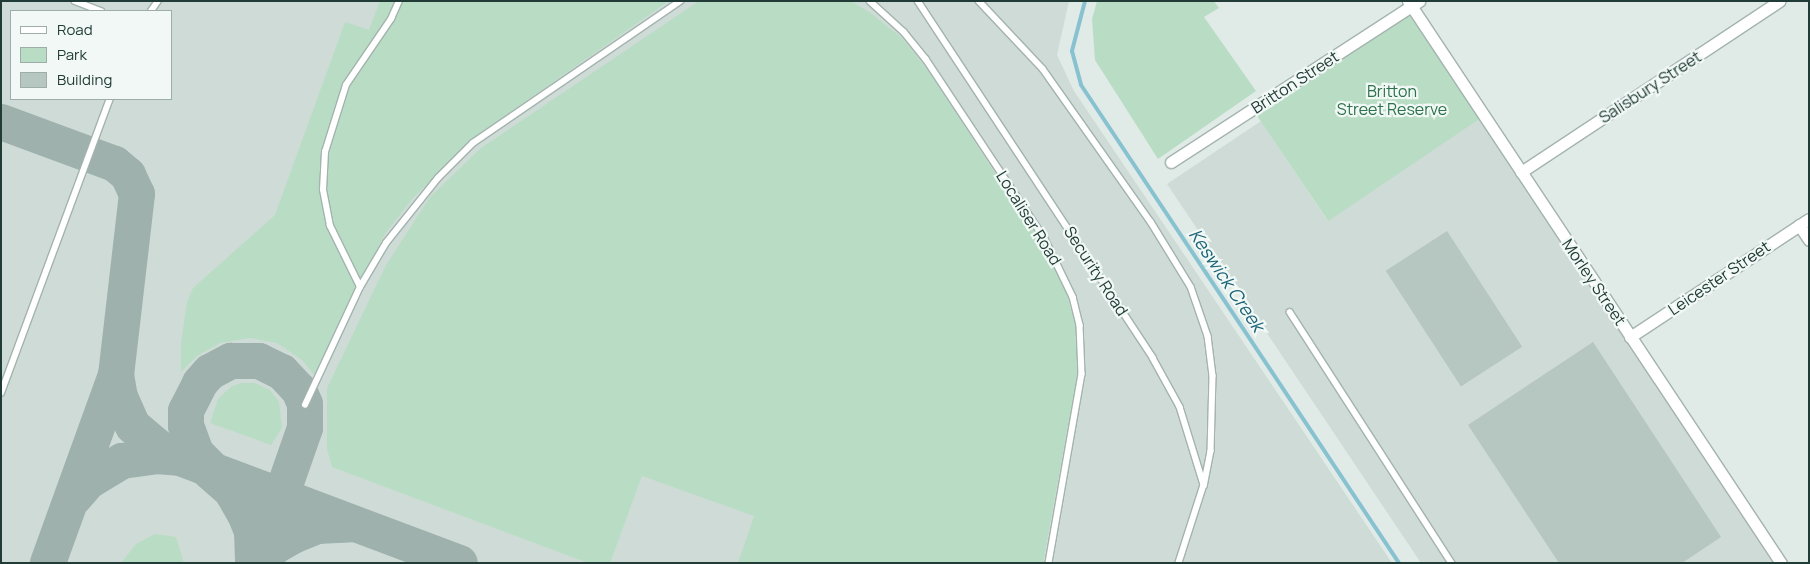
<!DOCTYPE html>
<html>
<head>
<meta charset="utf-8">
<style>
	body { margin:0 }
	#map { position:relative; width:1810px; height:564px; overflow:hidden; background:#e0ebe7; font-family:Manrope,sans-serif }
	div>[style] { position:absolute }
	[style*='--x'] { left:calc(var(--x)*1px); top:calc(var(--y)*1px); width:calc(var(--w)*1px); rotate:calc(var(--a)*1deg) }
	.built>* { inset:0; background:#cfdbd6 }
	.green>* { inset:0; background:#b9ddc4; transform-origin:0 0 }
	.stream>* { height:4px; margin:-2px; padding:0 2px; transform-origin:2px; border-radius:2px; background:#88c2d1 }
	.taxiway>* { height:36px; margin:-18px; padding:0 18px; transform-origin:18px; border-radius:18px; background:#9eb1ac }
	.building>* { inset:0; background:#b6c6c0; transform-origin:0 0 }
	.roads { filter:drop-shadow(1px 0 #a3b3ae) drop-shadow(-1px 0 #a3b3ae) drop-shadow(0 1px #a3b3ae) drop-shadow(0 -1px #a3b3ae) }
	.service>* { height:5.5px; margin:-2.75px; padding:0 2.75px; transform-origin:2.75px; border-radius:2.75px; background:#fff }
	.minor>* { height:11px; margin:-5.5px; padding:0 5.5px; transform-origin:5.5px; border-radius:5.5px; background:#fff }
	span { translate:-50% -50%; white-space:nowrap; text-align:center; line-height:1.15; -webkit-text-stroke:4.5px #f1f8f5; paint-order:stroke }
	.street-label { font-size:16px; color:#213c36 }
	.park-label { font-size:16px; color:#2b724a }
	.water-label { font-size:18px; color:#1b6477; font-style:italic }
	.frame { position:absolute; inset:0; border:2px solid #213c36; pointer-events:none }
	.legend { position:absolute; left:10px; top:10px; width:162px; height:90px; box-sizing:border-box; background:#f1f8f5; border:1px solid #9eada9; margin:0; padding:6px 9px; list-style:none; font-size:15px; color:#213c36 }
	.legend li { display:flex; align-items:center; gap:10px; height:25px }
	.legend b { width:25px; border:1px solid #9eada9 }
</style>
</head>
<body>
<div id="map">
	<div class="built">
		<div style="clip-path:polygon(evenodd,1px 1px,1069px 1px,1057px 55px,1074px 91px,1392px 563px,1px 563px,1px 1px,11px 11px,171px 11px,171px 99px,11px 99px,11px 11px)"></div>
		<div style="clip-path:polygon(1484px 116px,1773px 563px,1421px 563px,1167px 184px,1261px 121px,1327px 220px)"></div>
	</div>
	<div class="green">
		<div style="clip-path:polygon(380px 1px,669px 1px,473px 138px,413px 198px,385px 234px,342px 317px,316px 377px,302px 360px,277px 343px,250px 338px,220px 343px,197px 356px,181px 372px,181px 342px,187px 302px,193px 288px,275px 215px,345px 22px,369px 30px)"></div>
		<div style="clip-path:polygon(699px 1px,851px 1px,872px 14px,902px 38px,929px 72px,1044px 248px,1066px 292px,1076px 327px,1078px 370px,1043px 563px,738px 563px,754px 516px,642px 476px,610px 563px,588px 563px,332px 467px,327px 449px,327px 388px,386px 265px,430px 197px,481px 148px)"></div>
		<div style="clip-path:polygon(1097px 1px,1214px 1px,1219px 8px,1204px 17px,1256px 91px,1158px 159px,1095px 60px,1092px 19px)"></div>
		<div style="left:1411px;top:6px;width:132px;height:189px;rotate:56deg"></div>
		<div style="clip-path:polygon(242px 383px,255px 383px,270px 390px,279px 402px,282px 428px,271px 445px,210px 423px,218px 399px,232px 386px)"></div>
		<div style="clip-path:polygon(155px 534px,176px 537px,184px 563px,121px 563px,136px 544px)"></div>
	</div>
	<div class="stream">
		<div style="--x:1085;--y:1;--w:52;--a:104.6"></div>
		<div style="--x:1072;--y:51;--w:35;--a:75"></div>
		<div style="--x:1081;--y:85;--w:574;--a:56.37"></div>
	</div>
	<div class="taxiway">
		<div style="--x:1;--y:122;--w:121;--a:20.2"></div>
		<div style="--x:115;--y:164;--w:17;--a:40"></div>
		<div style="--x:128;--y:175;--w:21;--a:65"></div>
		<div style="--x:137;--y:194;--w:182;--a:96.6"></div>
		<div style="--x:116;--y:375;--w:200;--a:109.9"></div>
		<div style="--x:116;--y:375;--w:22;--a:80"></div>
		<div style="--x:120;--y:397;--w:32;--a:66"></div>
		<div style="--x:133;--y:426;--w:40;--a:40"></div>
		<div style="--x:164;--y:452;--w:316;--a:20.6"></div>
		<div style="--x:213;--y:470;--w:24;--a:-135"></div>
		<div style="--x:196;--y:453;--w:29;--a:-110"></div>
		<div style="--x:186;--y:426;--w:15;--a:-90"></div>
		<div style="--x:186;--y:411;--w:31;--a:-63"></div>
		<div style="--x:200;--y:383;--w:15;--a:-48"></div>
		<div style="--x:210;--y:372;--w:24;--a:-28"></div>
		<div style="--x:231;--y:361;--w:28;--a:0"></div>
		<div style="--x:259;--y:361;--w:25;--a:26"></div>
		<div style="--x:282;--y:372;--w:25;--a:47"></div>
		<div style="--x:299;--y:390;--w:15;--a:67"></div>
		<div style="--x:305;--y:404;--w:24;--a:90"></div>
		<div style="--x:305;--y:428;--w:143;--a:109.2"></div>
		<div style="--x:210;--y:472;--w:28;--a:41"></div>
		<div style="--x:231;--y:490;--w:28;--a:60"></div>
		<div style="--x:245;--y:514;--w:18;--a:68"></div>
		<div style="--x:252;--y:531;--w:32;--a:88"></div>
		<div style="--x:74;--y:498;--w:23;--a:-49"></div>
		<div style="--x:89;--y:481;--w:39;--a:-31"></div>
		<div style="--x:122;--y:461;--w:35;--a:-8"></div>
		<div style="--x:157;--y:456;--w:22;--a:5"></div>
		<div style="--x:261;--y:563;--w:21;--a:-51"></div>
		<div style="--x:274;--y:547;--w:24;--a:-30"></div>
		<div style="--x:295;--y:535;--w:24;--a:-22"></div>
		<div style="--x:317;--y:526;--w:35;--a:-3"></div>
	</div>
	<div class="building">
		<div style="left:1447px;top:231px;width:138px;height:73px;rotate:57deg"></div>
		<div style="clip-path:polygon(1593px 342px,1721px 537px,1682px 563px,1559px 563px,1468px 425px)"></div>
	</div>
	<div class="roads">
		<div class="service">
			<div style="--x:75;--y:1;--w:28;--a:21"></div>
			<div style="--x:870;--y:1;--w:46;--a:42.4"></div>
			<div style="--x:904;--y:32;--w:35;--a:51"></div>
			<div style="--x:926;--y:59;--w:214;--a:56.5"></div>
			<div style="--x:1044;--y:237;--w:67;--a:64.2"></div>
			<div style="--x:1073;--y:297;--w:29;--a:76"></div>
			<div style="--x:1080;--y:325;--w:49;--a:87.7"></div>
			<div style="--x:1082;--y:374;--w:192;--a:99.9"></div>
			<div style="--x:918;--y:1;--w:427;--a:56.6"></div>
			<div style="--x:1153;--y:358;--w:56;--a:61.1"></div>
			<div style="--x:1180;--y:407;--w:82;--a:72.9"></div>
			<div style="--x:1204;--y:485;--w:82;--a:107.8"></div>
			<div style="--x:979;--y:1;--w:93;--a:46.7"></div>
			<div style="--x:1043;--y:69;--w:187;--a:54.8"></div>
			<div style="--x:1151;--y:222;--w:76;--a:58.4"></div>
			<div style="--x:1191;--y:287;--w:52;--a:70.9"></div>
			<div style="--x:1208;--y:336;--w:40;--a:82.9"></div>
			<div style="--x:1213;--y:376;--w:75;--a:91.5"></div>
			<div style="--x:1211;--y:451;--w:33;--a:101"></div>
			<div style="--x:151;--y:11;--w:12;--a:-55"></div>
			<div style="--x:360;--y:287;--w:68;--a:-116.2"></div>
			<div style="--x:330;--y:226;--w:37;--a:-101"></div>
			<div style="--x:323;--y:190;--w:38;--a:-87"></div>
			<div style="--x:325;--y:152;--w:70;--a:-72.6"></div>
			<div style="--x:346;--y:85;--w:80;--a:-55.7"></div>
			<div style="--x:391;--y:19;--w:20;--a:-66"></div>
			<div style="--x:1290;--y:312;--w:299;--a:57.2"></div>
			<div style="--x:1;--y:393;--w:314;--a:-69.7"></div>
			<div style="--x:305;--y:405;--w:130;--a:-65"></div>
			<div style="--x:360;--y:287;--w:51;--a:-59.4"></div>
			<div style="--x:386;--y:243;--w:83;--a:-51.3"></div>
			<div style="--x:438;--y:178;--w:49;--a:-45"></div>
			<div style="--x:473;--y:143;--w:251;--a:-34.4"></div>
		</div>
		<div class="minor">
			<div style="--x:1408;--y:1;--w:675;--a:56.43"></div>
			<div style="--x:1171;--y:162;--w:296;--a:-33"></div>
			<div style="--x:1521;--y:172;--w:310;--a:-33.5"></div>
			<div style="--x:1799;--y:225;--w:18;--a:56"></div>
			<div style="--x:1630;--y:337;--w:214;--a:-33.4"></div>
		</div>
	</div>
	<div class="street-label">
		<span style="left:1295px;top:82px;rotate:-33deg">Britton Street</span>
		<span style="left:1650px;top:87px;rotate:-33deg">Salisbury Street</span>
		<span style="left:1029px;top:218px;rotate:58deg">Localiser Road</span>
		<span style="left:1096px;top:271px;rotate:57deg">Security Road</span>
		<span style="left:1719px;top:278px;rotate:-34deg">Leicester Street</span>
		<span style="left:1594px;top:282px;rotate:56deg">Morley Street</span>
	</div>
	<div class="park-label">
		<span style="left:1392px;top:100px">Britton<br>Street Reserve</span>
	</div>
	<div class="water-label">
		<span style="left:1227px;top:280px;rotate:56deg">Keswick Creek</span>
	</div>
	<div class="frame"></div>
	<ul class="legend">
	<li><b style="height:6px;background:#fff"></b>Road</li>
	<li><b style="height:14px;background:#b9ddc4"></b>Park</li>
	<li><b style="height:14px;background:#b6c6c0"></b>Building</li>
	</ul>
</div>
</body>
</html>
